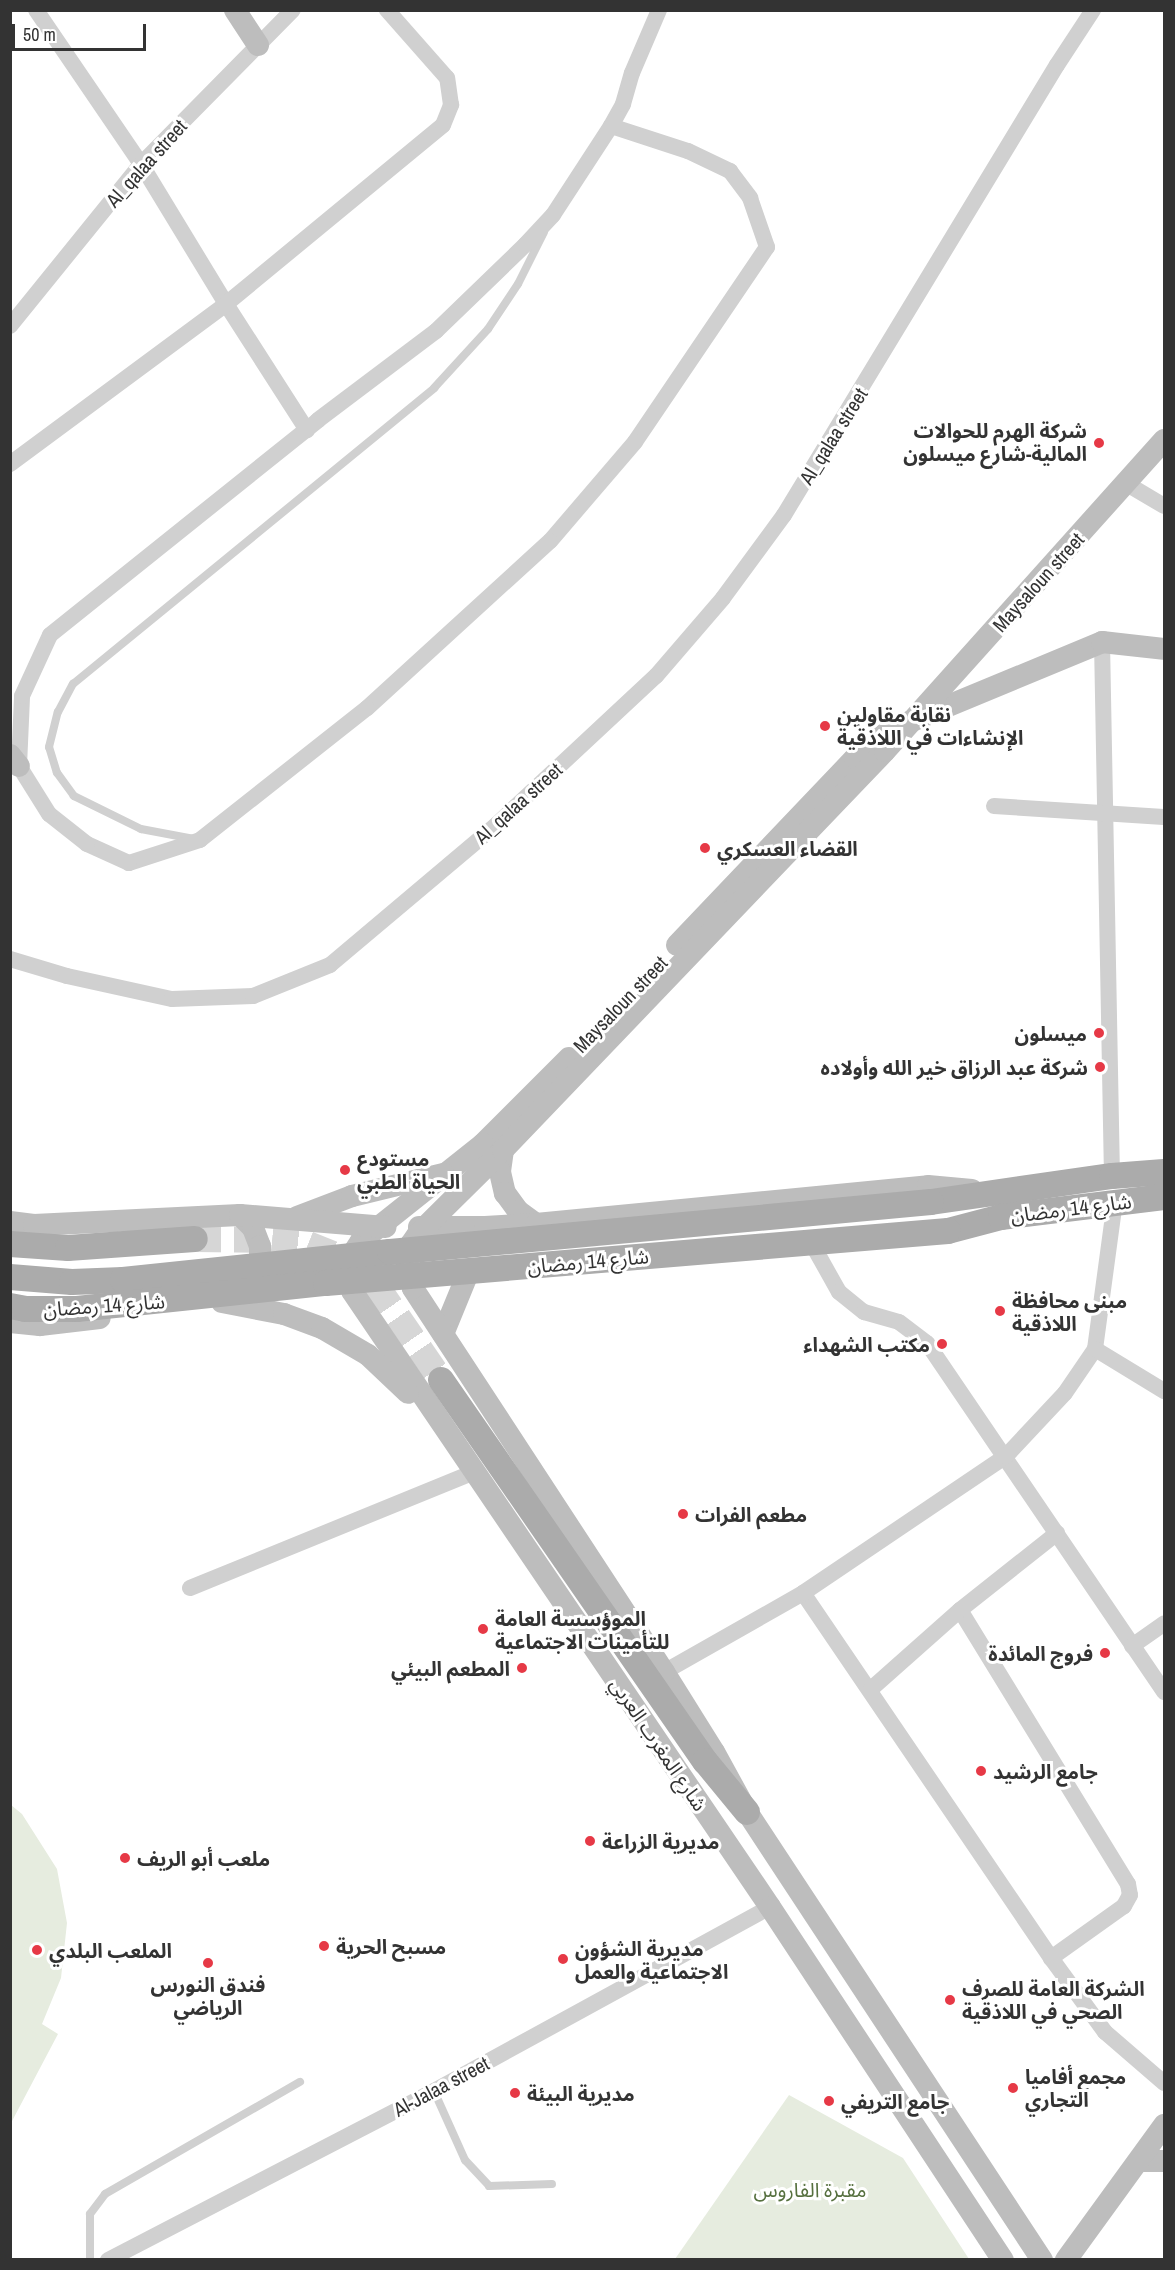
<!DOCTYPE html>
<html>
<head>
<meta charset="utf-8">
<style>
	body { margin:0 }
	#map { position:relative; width:1175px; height:2270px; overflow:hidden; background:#fff; font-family:"Archivo Narrow","Noto Sans Arabic",sans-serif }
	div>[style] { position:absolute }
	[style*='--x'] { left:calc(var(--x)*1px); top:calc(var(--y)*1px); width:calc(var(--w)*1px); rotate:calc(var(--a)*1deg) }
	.green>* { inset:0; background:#e6ecdf }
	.primary-tunnel>* { height:26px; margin-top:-13px; transform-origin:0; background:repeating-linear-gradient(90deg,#d6d6d6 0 26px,transparent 0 39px) }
	.lane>* { height:8px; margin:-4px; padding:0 4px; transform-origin:4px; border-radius:4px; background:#d0d0d0 }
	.street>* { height:16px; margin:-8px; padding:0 8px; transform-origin:8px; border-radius:8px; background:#d0d0d0 }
	.secondary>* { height:22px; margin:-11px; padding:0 11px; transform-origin:11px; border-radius:11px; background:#bdbdbd }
	.primary>* { height:26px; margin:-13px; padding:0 13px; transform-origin:13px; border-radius:13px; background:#ababab }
	.primary-bridge>* { height:26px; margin:-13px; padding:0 13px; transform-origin:13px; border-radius:13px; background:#ababab }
	.dots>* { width:16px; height:16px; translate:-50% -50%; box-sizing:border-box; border:3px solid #fff; border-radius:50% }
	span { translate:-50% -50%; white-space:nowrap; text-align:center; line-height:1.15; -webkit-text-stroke:6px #fff; paint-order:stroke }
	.street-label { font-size:20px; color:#333 }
	.poi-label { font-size:20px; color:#333; font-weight:700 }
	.right { translate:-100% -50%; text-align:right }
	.left { translate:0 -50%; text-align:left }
	.park-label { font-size:20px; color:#56703f }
	.frame { position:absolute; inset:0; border:12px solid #333; pointer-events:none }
	.scale { position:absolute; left:12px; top:24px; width:134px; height:27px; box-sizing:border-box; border:3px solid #333; border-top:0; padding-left:8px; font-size:18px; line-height:21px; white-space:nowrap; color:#333; -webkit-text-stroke:4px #fff; paint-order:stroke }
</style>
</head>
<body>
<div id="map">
	<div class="green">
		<div style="clip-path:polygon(11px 1805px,22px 1814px,57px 1869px,67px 1923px,61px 1978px,42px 2024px,58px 2034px,11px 2123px)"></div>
		<div style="clip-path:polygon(789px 2095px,903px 2158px,969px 2259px,675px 2259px)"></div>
	</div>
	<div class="primary-tunnel">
		<div style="--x:195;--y:1239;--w:77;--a:0.7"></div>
		<div style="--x:272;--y:1240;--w:36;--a:6"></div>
		<div style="--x:308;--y:1244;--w:29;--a:22"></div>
		<div style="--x:335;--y:1255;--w:26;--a:29"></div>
		<div style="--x:358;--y:1268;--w:25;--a:43"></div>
		<div style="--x:376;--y:1285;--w:115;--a:55.6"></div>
	</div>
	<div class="lane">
		<div style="--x:194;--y:839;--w:54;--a:-169.3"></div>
		<div style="--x:141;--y:829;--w:75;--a:-153.8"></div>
		<div style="--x:74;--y:796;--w:29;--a:-126"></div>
		<div style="--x:57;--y:773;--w:27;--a:-107"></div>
		<div style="--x:49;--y:747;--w:36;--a:-76"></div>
		<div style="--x:58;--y:712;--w:32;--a:-62"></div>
		<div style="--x:73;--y:684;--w:467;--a:-39.3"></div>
		<div style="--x:434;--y:388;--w:80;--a:-47.5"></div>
		<div style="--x:488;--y:329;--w:54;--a:-56.3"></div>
		<div style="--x:518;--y:284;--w:58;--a:-63.4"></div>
		<div style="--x:434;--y:2091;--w:76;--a:65.8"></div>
		<div style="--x:465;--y:2160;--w:35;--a:47"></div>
		<div style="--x:489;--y:2186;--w:63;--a:-1.8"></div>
		<div style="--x:90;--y:2260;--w:46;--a:-90"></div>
		<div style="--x:90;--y:2214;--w:25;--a:-53"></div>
		<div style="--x:105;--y:2194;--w:225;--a:-29.9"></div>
	</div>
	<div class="street">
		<div style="--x:36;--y:10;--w:186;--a:55.7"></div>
		<div style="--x:141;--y:164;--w:164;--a:58.7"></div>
		<div style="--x:226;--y:304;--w:150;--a:57.3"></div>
		<div style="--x:611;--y:126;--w:81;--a:18"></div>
		<div style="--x:688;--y:151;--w:47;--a:25.5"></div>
		<div style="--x:730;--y:171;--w:34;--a:53"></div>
		<div style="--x:750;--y:198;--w:52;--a:70.9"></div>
		<div style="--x:767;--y:247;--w:235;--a:124.1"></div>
		<div style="--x:635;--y:442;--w:130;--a:130.6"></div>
		<div style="--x:550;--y:541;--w:248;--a:137.6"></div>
		<div style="--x:367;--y:708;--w:213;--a:141.7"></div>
		<div style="--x:200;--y:840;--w:75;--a:162.1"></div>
		<div style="--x:129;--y:863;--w:46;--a:-155.7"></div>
		<div style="--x:87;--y:844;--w:48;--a:-141.7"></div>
		<div style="--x:49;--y:814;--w:57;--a:-122"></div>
		<div style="--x:19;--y:766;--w:70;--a:-87.5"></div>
		<div style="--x:22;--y:696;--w:67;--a:-65.3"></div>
		<div style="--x:50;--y:635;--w:344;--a:-38.7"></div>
		<div style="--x:318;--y:420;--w:148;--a:-37"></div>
		<div style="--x:436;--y:331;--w:124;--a:-44"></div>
		<div style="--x:525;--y:245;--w:41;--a:-47"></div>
		<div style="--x:553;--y:215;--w:106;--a:-56.9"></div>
		<div style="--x:611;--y:126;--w:25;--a:-61"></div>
		<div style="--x:623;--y:104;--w:32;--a:-74"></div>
		<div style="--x:632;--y:73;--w:69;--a:-66.8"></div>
		<div style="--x:10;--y:326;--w:208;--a:-51"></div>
		<div style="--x:141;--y:164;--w:216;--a:-45.4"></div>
		<div style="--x:10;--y:464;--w:269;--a:-36.5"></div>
		<div style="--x:226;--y:304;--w:281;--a:-39.5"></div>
		<div style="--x:443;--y:125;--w:22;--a:-68"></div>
		<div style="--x:451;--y:105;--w:27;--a:-98"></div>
		<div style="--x:447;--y:78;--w:91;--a:-131.4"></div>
		<div style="--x:1127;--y:484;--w:43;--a:30.7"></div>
		<div style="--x:1102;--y:642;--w:534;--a:88.93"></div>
		<div style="--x:994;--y:806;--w:170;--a:3.7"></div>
		<div style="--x:10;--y:959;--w:59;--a:16.6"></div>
		<div style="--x:67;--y:976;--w:107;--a:12.4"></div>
		<div style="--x:172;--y:999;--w:81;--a:-2.1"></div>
		<div style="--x:253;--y:996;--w:83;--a:-21.9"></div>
		<div style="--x:330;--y:965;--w:217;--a:-40.1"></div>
		<div style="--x:496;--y:825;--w:219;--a:-43"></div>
		<div style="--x:656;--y:676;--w:103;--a:-49.3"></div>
		<div style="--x:723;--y:598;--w:103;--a:-53.7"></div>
		<div style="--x:784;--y:515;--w:526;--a:-58.76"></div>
		<div style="--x:1057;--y:65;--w:66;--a:-56.8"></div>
		<div style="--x:816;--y:1251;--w:47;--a:60.7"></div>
		<div style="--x:839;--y:1292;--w:32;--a:39"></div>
		<div style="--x:864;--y:1312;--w:36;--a:16"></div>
		<div style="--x:899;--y:1322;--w:35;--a:37"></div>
		<div style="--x:927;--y:1343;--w:422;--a:55.8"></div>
		<div style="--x:1095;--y:1349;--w:148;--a:-82.3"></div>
		<div style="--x:190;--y:1588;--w:307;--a:-22.2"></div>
		<div style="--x:803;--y:1593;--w:441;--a:55.8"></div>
		<div style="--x:1051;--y:1958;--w:92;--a:53.9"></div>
		<div style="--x:1105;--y:2032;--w:78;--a:40.8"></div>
		<div style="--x:960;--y:1610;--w:321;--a:58.5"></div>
		<div style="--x:1128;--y:1884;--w:11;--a:80"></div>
		<div style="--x:1130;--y:1895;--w:13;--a:119"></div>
		<div style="--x:1124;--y:1906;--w:90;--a:144.5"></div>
		<div style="--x:1132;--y:1646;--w:39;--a:-35"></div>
		<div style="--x:664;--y:1672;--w:160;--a:-29.6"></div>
		<div style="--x:803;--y:1593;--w:245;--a:-34"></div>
		<div style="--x:1006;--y:1456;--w:86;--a:-46.9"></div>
		<div style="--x:1065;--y:1393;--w:53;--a:-55.7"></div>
		<div style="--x:1095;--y:1349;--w:81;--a:31.3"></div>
		<div style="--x:871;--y:1689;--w:119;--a:-41.6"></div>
		<div style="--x:960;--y:1610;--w:124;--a:-38.4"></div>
		<div style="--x:108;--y:2260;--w:367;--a:-27.4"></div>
		<div style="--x:434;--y:2091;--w:383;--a:-28.7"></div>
	</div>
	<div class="secondary">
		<div style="--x:235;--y:10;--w:42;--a:56.7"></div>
		<div style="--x:10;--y:755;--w:14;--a:51"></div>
		<div style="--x:677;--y:945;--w:258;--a:-46.4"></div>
		<div style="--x:855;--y:758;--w:45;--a:-38.7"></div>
		<div style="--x:890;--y:730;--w:230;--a:-22.5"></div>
		<div style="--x:1102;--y:642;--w:62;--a:6.4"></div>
		<div style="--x:569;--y:1058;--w:122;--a:135"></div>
		<div style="--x:483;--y:1144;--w:156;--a:141.5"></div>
		<div style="--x:361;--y:1241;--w:20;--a:123"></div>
		<div style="--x:350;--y:1258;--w:15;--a:98"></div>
		<div style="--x:348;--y:1273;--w:18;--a:77"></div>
		<div style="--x:352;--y:1291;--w:744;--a:55.84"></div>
		<div style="--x:770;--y:1907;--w:423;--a:56.6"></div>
		<div style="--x:503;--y:1150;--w:22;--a:98"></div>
		<div style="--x:500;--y:1172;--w:22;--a:77"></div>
		<div style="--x:505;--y:1193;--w:22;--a:54"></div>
		<div style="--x:518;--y:1211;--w:22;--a:36"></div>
		<div style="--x:240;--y:1215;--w:18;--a:45"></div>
		<div style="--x:253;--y:1228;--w:19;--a:69"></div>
		<div style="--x:260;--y:1246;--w:18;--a:90"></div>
		<div style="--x:260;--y:1264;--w:18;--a:112"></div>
		<div style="--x:297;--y:1217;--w:59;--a:-20.9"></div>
		<div style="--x:352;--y:1196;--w:94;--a:-13.6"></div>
		<div style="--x:10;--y:1222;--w:24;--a:7"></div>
		<div style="--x:34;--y:1225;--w:206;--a:-2.8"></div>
		<div style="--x:240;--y:1215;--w:146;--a:4.7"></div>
		<div style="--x:419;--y:1227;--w:66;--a:0"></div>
		<div style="--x:485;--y:1227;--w:51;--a:-3.4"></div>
		<div style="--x:536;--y:1224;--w:394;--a:-5.5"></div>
		<div style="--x:928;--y:1186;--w:44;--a:5.2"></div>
		<div style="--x:222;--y:1302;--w:63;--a:11"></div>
		<div style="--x:284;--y:1314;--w:40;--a:20.2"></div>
		<div style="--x:322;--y:1328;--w:53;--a:30.4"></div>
		<div style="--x:368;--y:1355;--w:55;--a:43.5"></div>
		<div style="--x:10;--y:1322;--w:30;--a:6"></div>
		<div style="--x:40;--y:1325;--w:60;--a:-6.7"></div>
		<div style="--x:443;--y:1334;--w:61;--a:-67.7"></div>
		<div style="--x:1139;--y:2161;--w:25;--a:0"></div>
		<div style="--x:1042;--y:2260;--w:536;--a:-123.36"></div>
		<div style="--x:747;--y:1812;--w:68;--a:-118.8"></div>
		<div style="--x:714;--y:1752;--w:94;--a:-122"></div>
		<div style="--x:664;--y:1672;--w:459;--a:-123.2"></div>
		<div style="--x:413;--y:1288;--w:23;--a:-105"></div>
		<div style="--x:407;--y:1266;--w:22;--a:-80"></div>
		<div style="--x:411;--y:1244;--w:12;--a:-55"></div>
		<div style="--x:418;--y:1234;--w:120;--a:-44.7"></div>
		<div style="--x:503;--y:1150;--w:552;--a:-46.25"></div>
		<div style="--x:885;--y:751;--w:418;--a:-48.1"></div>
		<div style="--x:1066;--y:2260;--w:167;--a:-54"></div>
	</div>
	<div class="primary">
		<div style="--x:931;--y:1202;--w:183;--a:-8.2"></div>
		<div style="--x:1112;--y:1176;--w:52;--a:-4.4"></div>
		<div style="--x:948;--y:1231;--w:55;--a:-14.8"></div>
		<div style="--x:1001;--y:1217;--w:164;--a:-7"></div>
		<div style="--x:10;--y:1244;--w:58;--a:3.9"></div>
		<div style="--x:68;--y:1248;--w:127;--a:-4.1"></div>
		<div style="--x:441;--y:1380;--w:464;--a:55.3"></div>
		<div style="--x:705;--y:1761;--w:66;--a:50.5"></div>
	</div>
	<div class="primary-bridge">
		<div style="--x:10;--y:1277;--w:62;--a:4.6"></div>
		<div style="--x:72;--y:1282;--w:51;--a:-2.2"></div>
		<div style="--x:123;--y:1280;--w:268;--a:-6"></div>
		<div style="--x:390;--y:1252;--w:543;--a:-5.28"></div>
		<div style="--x:10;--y:1306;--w:15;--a:11"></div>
		<div style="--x:25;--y:1309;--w:52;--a:0"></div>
		<div style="--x:77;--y:1309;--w:250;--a:-6"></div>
		<div style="--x:326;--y:1283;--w:624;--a:-4.78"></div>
	</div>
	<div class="dots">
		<div style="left:1099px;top:443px;background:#e63946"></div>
		<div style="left:825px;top:726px;background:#e63946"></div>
		<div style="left:705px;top:848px;background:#e63946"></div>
		<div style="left:1099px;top:1033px;background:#e63946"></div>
		<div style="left:1100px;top:1067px;background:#e63946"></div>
		<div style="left:345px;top:1170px;background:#e63946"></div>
		<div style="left:1000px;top:1311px;background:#e63946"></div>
		<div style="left:942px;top:1344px;background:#e63946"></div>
		<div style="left:683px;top:1514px;background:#e63946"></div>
		<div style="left:483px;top:1629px;background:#e63946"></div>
		<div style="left:1105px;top:1653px;background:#e63946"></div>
		<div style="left:522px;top:1668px;background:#e63946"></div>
		<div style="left:981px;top:1771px;background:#e63946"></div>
		<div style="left:590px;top:1841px;background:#e63946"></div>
		<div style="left:125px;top:1858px;background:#e63946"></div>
		<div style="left:324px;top:1946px;background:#e63946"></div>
		<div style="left:37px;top:1950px;background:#e63946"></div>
		<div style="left:563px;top:1959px;background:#e63946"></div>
		<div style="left:208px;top:1963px;background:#e63946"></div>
		<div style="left:950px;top:2000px;background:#e63946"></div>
		<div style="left:1013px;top:2088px;background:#e63946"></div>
		<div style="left:515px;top:2093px;background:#e63946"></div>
		<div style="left:829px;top:2101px;background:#e63946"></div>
	</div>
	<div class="street-label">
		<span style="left:146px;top:163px;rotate:-48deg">Al_qalaa street</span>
		<span style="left:833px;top:436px;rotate:-58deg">Al_qalaa street</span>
		<span style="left:1038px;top:582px;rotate:-48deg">Maysaloun street</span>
		<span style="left:518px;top:803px;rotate:-42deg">Al_qalaa street</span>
		<span style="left:620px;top:1004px;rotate:-46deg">Maysaloun street</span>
		<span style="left:1071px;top:1208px;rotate:-7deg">شارع 14 رمضان</span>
		<span style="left:588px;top:1261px;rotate:-5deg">شارع 14 رمضان</span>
		<span style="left:104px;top:1305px;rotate:-4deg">شارع 14 رمضان</span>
		<span style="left:659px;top:1744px;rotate:56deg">شارع المغرب العربي</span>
		<span style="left:441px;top:2086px;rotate:-28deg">Al-Jalaa street</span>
	</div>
	<div class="poi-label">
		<span class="right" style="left:1087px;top:442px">شركة الهرم للحوالات<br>المالية-شارع ميسلون</span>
		<span class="left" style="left:837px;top:726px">نقابة مقاولين<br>الإنشاءات في اللاذقية</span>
		<span class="left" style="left:717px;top:848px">القضاء العسكري</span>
		<span class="right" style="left:1087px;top:1033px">ميسلون</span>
		<span class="right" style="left:1088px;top:1067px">شركة عبد الرزاق خير الله وأولاده</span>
		<span class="left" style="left:357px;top:1170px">مستودع<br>الحياة الطبي</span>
		<span class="left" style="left:1012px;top:1312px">مبنى محافظة<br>اللاذقية</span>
		<span class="right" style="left:930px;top:1344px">مكتب الشهداء</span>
		<span class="left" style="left:695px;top:1514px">مطعم الفرات</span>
		<span class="left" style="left:495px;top:1630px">الموؤسسة العامة<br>للتأمينات الاجتماعية</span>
		<span class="right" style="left:1093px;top:1653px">فروج المائدة</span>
		<span class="right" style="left:510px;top:1668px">المطعم البيئي</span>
		<span class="left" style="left:993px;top:1771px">جامع الرشيد</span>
		<span class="left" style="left:602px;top:1841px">مديرية الزراعة</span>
		<span class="left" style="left:137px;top:1858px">ملعب أبو الريف</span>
		<span class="left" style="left:336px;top:1946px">مسبح الحرية</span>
		<span class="left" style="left:575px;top:1960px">مديرية الشؤون<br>الاجتماعية والعمل</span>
		<span class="left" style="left:49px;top:1950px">الملعب البلدي</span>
		<span style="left:208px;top:1996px">فندق النورس<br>الرياضي</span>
		<span class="left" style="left:962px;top:2000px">الشركة العامة للصرف<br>الصحي في اللاذقية</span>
		<span class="left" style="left:1025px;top:2088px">مجمع أفاميا<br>التجاري</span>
		<span class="left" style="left:527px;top:2093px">مديرية البيئة</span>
		<span class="left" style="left:841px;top:2101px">جامع التريفي</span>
	</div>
	<div class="park-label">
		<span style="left:810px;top:2189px">مقبرة الفاروس</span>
	</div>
	<div class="frame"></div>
	<div class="scale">50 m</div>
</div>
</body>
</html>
